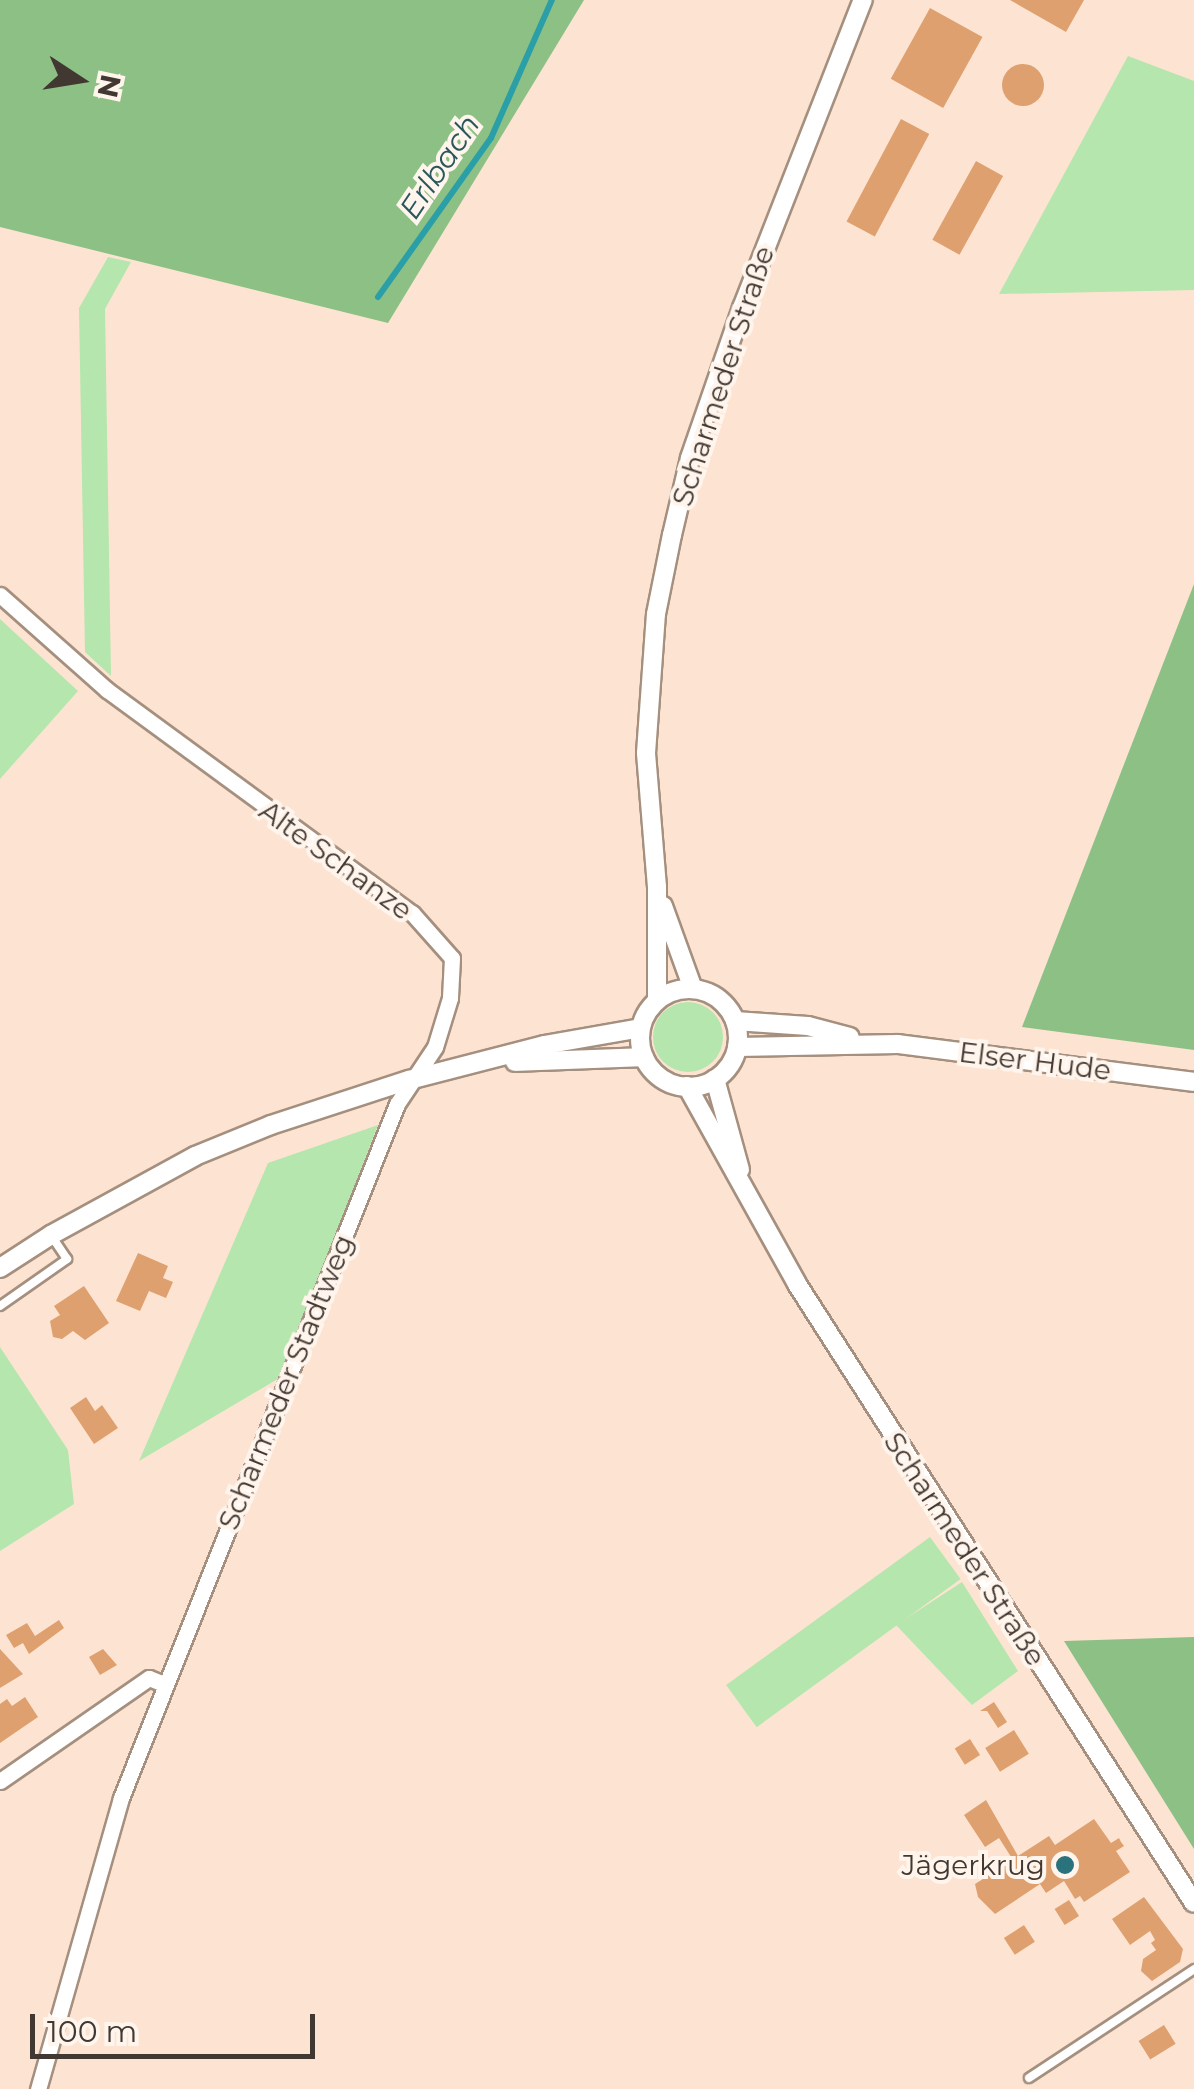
<!DOCTYPE html>
<html>
<head>
<meta charset="utf-8">
<style>
	body { margin:0 }
	#map { position:relative; width:1194px; height:2089px; overflow:hidden; background:#fde4d2; font-family:Montserrat,sans-serif }
	div>[style] { position:absolute }
	[style*='--x'] { left:calc(var(--x)*1px); top:calc(var(--y)*1px); width:calc(var(--w)*1px); rotate:calc(var(--a)*1deg) }
	.green>* { inset:0; background:#b4e6ad; transform-origin:0 0 }
	.round { border-radius:50% }
	.forest>* { inset:0; background:#8cc085 }
	.stream>* { height:6px; margin:-3px; padding:0 3px; transform-origin:3px; border-radius:3px; background:#2b9fa7 }
	.building>* { inset:0; background:#dfa06f; transform-origin:0 0 }
	.roads { filter:drop-shadow(2px 0 #a58f7e) drop-shadow(-2px 0 #a58f7e) drop-shadow(0 2px #a58f7e) drop-shadow(0 -2px #a58f7e) }
	.service>* { height:8px; margin:-4px; padding:0 4px; transform-origin:4px; border-radius:4px; background:#fff }
	.minor>* { height:15px; margin:-7.5px; padding:0 7.5px; transform-origin:7.5px; border-radius:7.5px; background:#fff }
	.tertiary>* { height:18px; margin:-9px; padding:0 9px; transform-origin:9px; border-radius:9px; background:#fff }
	.tertiary>.ring { margin:-9px; padding:0; box-sizing:content-box; background:none; border:18px solid #fff; border-radius:50% }
	.dots>* { width:28px; height:28px; translate:-50% -50%; box-sizing:border-box; border:5px solid #fff5ed; border-radius:50% }
	span { translate:-50% -50%; white-space:nowrap; text-align:center; line-height:1.15; -webkit-text-stroke:8px #fff5ed; paint-order:stroke }
	.street-label { font-size:28px; color:#413831 }
	.poi-label { font-size:28px; color:#413831 }
	.right { translate:-100% -50%; text-align:right }
	.water-label { font-size:30px; color:#29585c; font-style:italic }
	.north { position:absolute; left:30px; top:30px; width:100px; height:100px; -webkit-text-stroke:8px #fff5ed; paint-order:stroke; rotate:102deg; font-size:28px; font-weight:700; line-height:40px; text-align:center; color:#413831 }
	.north::after { content:''; display:block; margin:auto; width:35px; height:45px; background:#413831; clip-path:polygon(50% 0,100% 100%,50% 72%,0 100%) }
	.scale { position:absolute; left:30px; top:2014px; width:285px; height:45px; box-sizing:border-box; border:5px solid #413831; border-top:0; padding-left:12px; font-size:30px; line-height:35px; white-space:nowrap; color:#413831; -webkit-text-stroke:8px #fff5ed; paint-order:stroke }
</style>
</head>
<body>
<div id="map">
	<div class="green">
		<div style="clip-path:polygon(1128px 56px,1194px 81px,1194px 290px,999px 294px)"></div>
		<div style="clip-path:polygon(108px 257px,131px 262px,105px 309px,111px 676px,85px 652px,79px 308px)"></div>
		<div style="clip-path:polygon(0 619px,78px 691px,0 779px)"></div>
		<div class="round" style="left:653px;top:1002px;width:70px;height:70px"></div>
		<div style="clip-path:polygon(378px 1125px,281px 1377px,139px 1461px,268px 1163px)"></div>
		<div style="clip-path:polygon(0 1347px,68px 1450px,74px 1504px,0 1551px)"></div>
		<div style="left:930px;top:1537px;width:52px;height:252px;rotate:54deg"></div>
		<div style="clip-path:polygon(962px 1582px,1018px 1671px,972px 1705px,896px 1625px)"></div>
	</div>
	<div class="forest">
		<div style="clip-path:polygon(0 0,584px 0,388px 323px,0 227px)"></div>
		<div style="clip-path:polygon(1194px 584px,1194px 1050px,1022px 1027px)"></div>
		<div style="clip-path:polygon(1194px 1637px,1194px 1849px,1064px 1641px)"></div>
	</div>
	<div class="stream">
		<div style="--x:378;--y:297;--w:195;--a:-54.6"></div>
		<div style="--x:491;--y:138;--w:151;--a:-66.2"></div>
	</div>
	<div class="building">
		<div style="clip-path:polygon(1010px 0,1084px 0,1066px 32px)"></div>
		<div style="left:930px;top:8px;width:60px;height:81px;rotate:29deg"></div>
		<div class="round" style="left:1002px;top:64px;width:42px;height:42px"></div>
		<div style="left:901px;top:119px;width:32px;height:116px;rotate:28deg"></div>
		<div style="left:976px;top:161px;width:31px;height:90px;rotate:29deg"></div>
		<div style="clip-path:polygon(138px 1253px,168px 1266px,163px 1278px,173px 1282px,166px 1298px,149px 1291px,140px 1311px,116px 1301px)"></div>
		<div style="clip-path:polygon(84px 1286px,109px 1323px,85px 1340px,73px 1331px,62px 1339px,53px 1337px,50px 1321px,60px 1315px,54px 1306px)"></div>
		<div style="clip-path:polygon(86px 1397px,95px 1411px,102px 1405px,118px 1428px,94px 1444px,70px 1408px)"></div>
		<div style="clip-path:polygon(59px 1620px,64px 1628px,29px 1654px,23px 1643px,14px 1648px,6px 1635px,27px 1623px,35px 1636px)"></div>
		<div style="clip-path:polygon(0 1649px,23px 1674px,0 1688px)"></div>
		<div style="clip-path:polygon(103px 1649px,117px 1665px,100px 1675px,89px 1657px)"></div>
		<div style="clip-path:polygon(25px 1697px,38px 1717px,0 1743px,0 1704px,7px 1699px,12px 1706px)"></div>
		<div style="clip-path:polygon(994px 1702px,1007px 1722px,998px 1728px,987px 1711px,980px 1711px)"></div>
		<div style="left:1014px;top:1730px;width:28px;height:34px;rotate:58deg"></div>
		<div style="left:970px;top:1739px;width:19px;height:18px;rotate:58deg"></div>
		<div style="clip-path:polygon(986px 1800px,1018px 1856px,1049px 1836px,1055px 1845px,1094px 1819px,1111px 1843px,1119px 1838px,1121px 1842px,1124px 1846px,1116px 1851px,1130px 1872px,1084px 1902px,1080px 1896px,1075px 1899px,1064px 1881px,1046px 1893px,1040px 1884px,995px 1914px,978px 1897px,975px 1884px,1013px 1860px,999px 1838px,985px 1847px,964px 1815px)"></div>
		<div style="clip-path:polygon(1144px 1897px,1183px 1949px,1180px 1962px,1152px 1981px,1141px 1971px,1143px 1959px,1156px 1950px,1151px 1943px,1155px 1940px,1150px 1931px,1130px 1945px,1112px 1919px)"></div>
		<div style="left:1069px;top:1900px;width:19px;height:17px;rotate:58deg"></div>
		<div style="left:1024px;top:1925px;width:20px;height:24px;rotate:57deg"></div>
		<div style="left:1164px;top:2025px;width:22px;height:30px;rotate:58deg"></div>
	</div>
	<div class="roads">
		<div class="service">
			<div style="--x:0;--y:1306;--w:82;--a:-35"></div>
			<div style="--x:67;--y:1259;--w:29;--a:-124"></div>
			<div style="--x:1029;--y:2078;--w:198;--a:-33.4"></div>
		</div>
		<div class="minor">
			<div style="--x:0;--y:595;--w:143;--a:41.6"></div>
			<div style="--x:107;--y:690;--w:378;--a:36.2"></div>
			<div style="--x:412;--y:913;--w:60;--a:48.4"></div>
			<div style="--x:452;--y:958;--w:40;--a:92.9"></div>
			<div style="--x:450;--y:998;--w:51;--a:107"></div>
			<div style="--x:435;--y:1047;--w:69;--a:123.7"></div>
			<div style="--x:397;--y:1104;--w:747;--a:111.69"></div>
			<div style="--x:121;--y:1798;--w:303;--a:105.9"></div>
			<div style="--x:0;--y:1781;--w:181;--a:-34.7"></div>
			<div style="--x:149;--y:1678;--w:16;--a:22"></div>
		</div>
		<div class="tertiary">
			<div style="--x:663;--y:906;--w:88;--a:70.1"></div>
			<div class="ring" style="left:640px;top:989px;width:80px;height:80px"></div>
			<div style="--x:657;--y:1000;--w:113;--a:-90"></div>
			<div style="--x:657;--y:887;--w:134;--a:-94.7"></div>
			<div style="--x:646;--y:753;--w:139;--a:-85.9"></div>
			<div style="--x:656;--y:614;--w:81;--a:-78.6"></div>
			<div style="--x:672;--y:535;--w:79;--a:-76.8"></div>
			<div style="--x:690;--y:458;--w:159;--a:-70.9"></div>
			<div style="--x:742;--y:308;--w:331;--a:-68.6"></div>
			<div style="--x:735;--y:1021;--w:73;--a:3.9"></div>
			<div style="--x:808;--y:1026;--w:43;--a:14.7"></div>
			<div style="--x:737;--y:1047;--w:161;--a:-1.1"></div>
			<div style="--x:898;--y:1044;--w:298;--a:7.3"></div>
			<div style="--x:515;--y:1062;--w:129;--a:-2.2"></div>
			<div style="--x:715;--y:1079;--w:94;--a:74.6"></div>
			<div style="--x:687;--y:1086;--w:227;--a:60.9"></div>
			<div style="--x:797;--y:1284;--w:735;--a:57.33"></div>
			<div style="--x:0;--y:1268;--w:61;--a:-32.9"></div>
			<div style="--x:51;--y:1235;--w:164;--a:-28.7"></div>
			<div style="--x:195;--y:1156;--w:82;--a:-22.2"></div>
			<div style="--x:271;--y:1125;--w:145;--a:-18.1"></div>
			<div style="--x:409;--y:1080;--w:139;--a:-14.5"></div>
			<div style="--x:544;--y:1045;--w:98;--a:-9.9"></div>
		</div>
	</div>
	<div class="dots">
		<div style="left:1065px;top:1865px;background:#2a727c"></div>
	</div>
	<div class="street-label">
		<span style="left:723px;top:376px;rotate:-72deg">Scharmeder Straße</span>
		<span style="left:336px;top:860px;rotate:36deg">Alte Schanze</span>
		<span style="left:1035px;top:1061px;rotate:7deg">Elser Hude</span>
		<span style="left:286px;top:1382px;rotate:-68deg">Scharmeder Stadtweg</span>
		<span style="left:965px;top:1549px;rotate:57deg">Scharmeder Straße</span>
	</div>
	<div class="poi-label">
		<span class="right" style="left:1045px;top:1865px">Jägerkrug</span>
	</div>
	<div class="water-label">
		<span style="left:440px;top:167px;rotate:-56deg">Erlbach</span>
	</div>
	<div class="north">N</div>
	<div class="scale">100 m</div>
</div>
</body>
</html>
